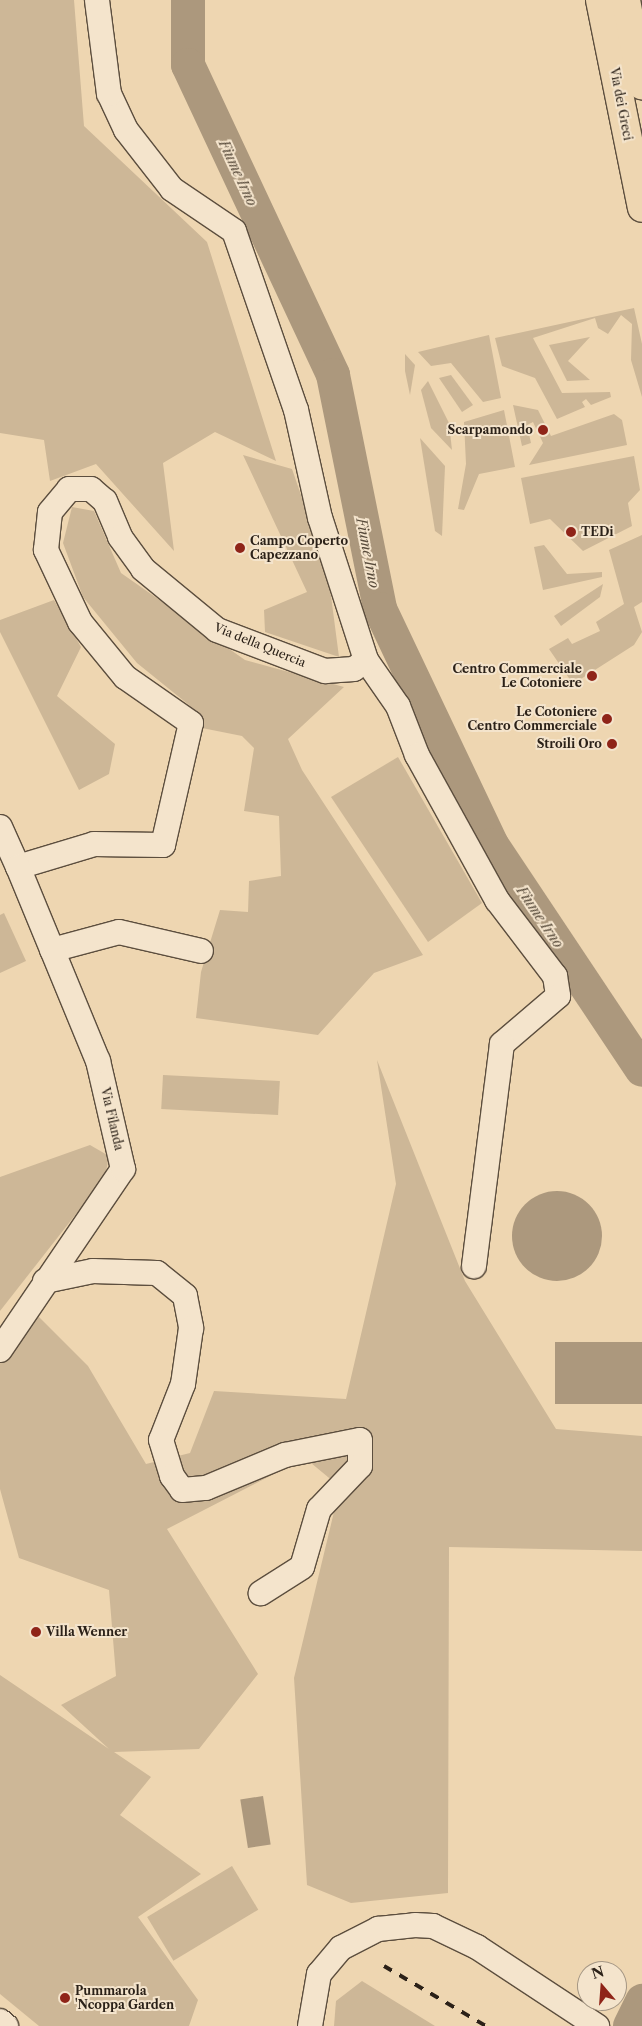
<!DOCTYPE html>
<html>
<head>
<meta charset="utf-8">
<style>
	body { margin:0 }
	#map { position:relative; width:642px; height:2026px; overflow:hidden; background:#eed6b1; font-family:"Libre Caslon Text",serif }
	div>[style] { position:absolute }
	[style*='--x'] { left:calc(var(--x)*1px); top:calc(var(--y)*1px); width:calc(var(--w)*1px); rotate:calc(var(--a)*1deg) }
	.green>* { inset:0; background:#cdb797; transform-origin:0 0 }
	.water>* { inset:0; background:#ac987d; transform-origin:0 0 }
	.round { border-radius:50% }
	.river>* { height:34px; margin:-17px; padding:0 17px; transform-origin:17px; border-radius:17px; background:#ac987d }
	.roads { filter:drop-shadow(1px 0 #5c4e3e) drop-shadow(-1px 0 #5c4e3e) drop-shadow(0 1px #5c4e3e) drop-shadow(0 -1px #5c4e3e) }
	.minor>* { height:24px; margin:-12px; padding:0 12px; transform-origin:12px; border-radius:12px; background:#f4e4cc }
	.major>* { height:28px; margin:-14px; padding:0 14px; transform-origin:14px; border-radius:14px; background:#eed6b1 }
	.rail>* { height:4px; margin-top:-2px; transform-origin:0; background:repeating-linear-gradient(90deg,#2b2118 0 9px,transparent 0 18px) }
	.dots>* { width:14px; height:14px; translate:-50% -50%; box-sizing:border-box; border:2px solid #f4e4cc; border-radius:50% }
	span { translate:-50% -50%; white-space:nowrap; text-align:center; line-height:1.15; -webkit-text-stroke:4px #f4e4cc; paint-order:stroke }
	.street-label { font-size:12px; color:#2b2118 }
	.poi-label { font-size:12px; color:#2b2118; font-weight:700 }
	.right { translate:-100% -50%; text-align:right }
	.left { translate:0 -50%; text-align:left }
	.water-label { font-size:14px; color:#584b3b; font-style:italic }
	.north { position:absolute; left:577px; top:1961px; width:50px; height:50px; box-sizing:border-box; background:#f4e4cc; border:1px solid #a49684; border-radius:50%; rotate:342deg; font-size:14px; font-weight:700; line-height:20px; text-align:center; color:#2b2118 }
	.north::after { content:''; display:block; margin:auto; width:18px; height:22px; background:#8f2418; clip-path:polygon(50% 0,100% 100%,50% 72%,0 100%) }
</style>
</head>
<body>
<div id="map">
	<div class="green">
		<div style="clip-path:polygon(0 0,74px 0,84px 126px,207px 242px,276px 461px,215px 432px,163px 463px,174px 551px,96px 464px,50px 481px,44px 440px,0 433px)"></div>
		<div style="clip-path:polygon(634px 308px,642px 344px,642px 397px,631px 360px,632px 324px,621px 315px,608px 334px,598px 328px,595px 318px,533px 338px,562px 393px,610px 392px,611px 397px,591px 405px,586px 399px,582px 402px,585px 407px,557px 419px,535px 378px,502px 366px,495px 338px)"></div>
		<div style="clip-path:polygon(489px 335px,501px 398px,483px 402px,451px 363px,431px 366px,418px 352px)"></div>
		<div style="clip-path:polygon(590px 337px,568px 361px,590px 380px,567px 381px,549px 345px)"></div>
		<div style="clip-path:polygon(405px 354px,415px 365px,410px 395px,405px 371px)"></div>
		<div style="clip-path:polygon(451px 375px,473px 405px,462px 412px,439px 378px)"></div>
		<div style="clip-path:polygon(428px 381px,449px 423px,452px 450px,431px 428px,421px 390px)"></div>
		<div style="clip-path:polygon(513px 405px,538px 410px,551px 436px,614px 414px,622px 420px,627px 445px,529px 465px,543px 443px,533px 422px,527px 425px,531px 443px,522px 446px)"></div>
		<div style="clip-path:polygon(504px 410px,515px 467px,479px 474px,464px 510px,458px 509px,466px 464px,464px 422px)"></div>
		<div style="clip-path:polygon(420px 438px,445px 466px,442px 536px,435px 531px)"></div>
		<div style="clip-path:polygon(243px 455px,292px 469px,328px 573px,339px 657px,265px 632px,264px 610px,307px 592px)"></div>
		<div style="clip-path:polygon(634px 456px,640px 490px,628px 503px,632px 526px,583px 551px,550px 519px,530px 524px,521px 478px)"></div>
		<div style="clip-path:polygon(72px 507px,94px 511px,121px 573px,245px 660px,344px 687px,288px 739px,302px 770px,423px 955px,374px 973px,318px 1035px,196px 1018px,201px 972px,220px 910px,248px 912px,249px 881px,281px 876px,279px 816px,244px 811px,254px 748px,242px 736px,202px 728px,189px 705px,137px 663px,83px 597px,63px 543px)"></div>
		<div style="clip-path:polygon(642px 535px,642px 602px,634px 607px,642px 632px,634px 645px,573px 684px,549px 649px,568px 638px,572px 644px,600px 631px,596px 622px,624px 604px,609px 550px)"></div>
		<div style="clip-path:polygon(544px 545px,567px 574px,602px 572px,602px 577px,543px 590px,534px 547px)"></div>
		<div style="clip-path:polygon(603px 584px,600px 597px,561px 626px,554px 616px)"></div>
		<div style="clip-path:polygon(54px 600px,81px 647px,57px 696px,115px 744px,109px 774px,79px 790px,0 632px,0 620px)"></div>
		<div style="clip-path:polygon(398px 757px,482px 903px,428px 942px,331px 797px)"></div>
		<div style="clip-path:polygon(4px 913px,26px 961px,0 973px,0 915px)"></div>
		<div style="clip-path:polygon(377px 1060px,465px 1281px,556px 1429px,642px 1436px,642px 1551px,449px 1547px,448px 1893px,351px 1903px,307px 1885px,294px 1678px,340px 1487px,305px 1458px,167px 1529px,258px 1674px,199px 1749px,114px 1752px,151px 1777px,120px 1815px,201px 1874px,138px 1917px,198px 2000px,189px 2026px,39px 2026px,0 1994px,0 1675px,109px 1749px,61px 1705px,116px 1676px,109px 1590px,19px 1558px,0 1489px,0 1353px,32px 1310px,88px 1366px,146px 1464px,190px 1453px,214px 1391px,346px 1399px,396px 1184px)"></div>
		<div style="left:163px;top:1075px;width:117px;height:34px;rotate:3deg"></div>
		<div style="clip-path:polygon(90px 1145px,109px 1156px,105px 1177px,0 1311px,0 1177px)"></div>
		<div style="left:232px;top:1866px;width:51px;height:99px;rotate:59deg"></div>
		<div style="clip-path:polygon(362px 1981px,435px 2026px,334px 2026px,336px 2001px)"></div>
	</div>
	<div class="water">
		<div class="round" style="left:512px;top:1191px;width:90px;height:90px"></div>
		<div style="left:642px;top:1342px;width:62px;height:87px;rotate:90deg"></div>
		<div style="left:263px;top:1796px;width:49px;height:23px;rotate:81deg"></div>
	</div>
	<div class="river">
		<div style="--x:188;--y:0;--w:65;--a:90"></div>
		<div style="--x:188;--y:65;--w:342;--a:64.9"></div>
		<div style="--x:333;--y:375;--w:239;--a:78.6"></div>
		<div style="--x:380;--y:609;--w:261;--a:64.6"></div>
		<div style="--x:492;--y:845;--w:270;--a:56.3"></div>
		<div style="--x:630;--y:2026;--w:28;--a:-64"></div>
	</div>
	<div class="roads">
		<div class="minor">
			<div style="--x:366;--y:660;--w:56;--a:55.2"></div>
			<div style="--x:398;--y:706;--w:53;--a:68.8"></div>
			<div style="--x:417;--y:755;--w:166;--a:61.1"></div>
			<div style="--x:497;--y:900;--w:96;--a:52.7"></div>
			<div style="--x:555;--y:976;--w:20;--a:81"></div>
			<div style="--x:558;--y:996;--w:74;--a:139.4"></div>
			<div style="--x:502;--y:1044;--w:224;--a:97.2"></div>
			<div style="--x:0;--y:827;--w:44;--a:65.8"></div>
			<div style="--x:18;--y:867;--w:79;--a:-16.8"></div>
			<div style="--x:94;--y:844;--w:69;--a:0.8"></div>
			<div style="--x:163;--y:845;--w:125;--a:-77.1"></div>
			<div style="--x:191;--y:723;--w:80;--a:-145.1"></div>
			<div style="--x:125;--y:677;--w:71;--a:-129.3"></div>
			<div style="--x:80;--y:622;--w:80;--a:-115.3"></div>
			<div style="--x:46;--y:550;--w:38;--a:-84"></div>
			<div style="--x:50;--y:512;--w:30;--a:-50"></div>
			<div style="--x:69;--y:489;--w:22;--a:0"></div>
			<div style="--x:91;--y:489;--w:18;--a:41"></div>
			<div style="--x:105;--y:501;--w:39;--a:67"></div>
			<div style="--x:120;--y:537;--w:39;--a:54"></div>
			<div style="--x:143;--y:569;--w:96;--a:39.5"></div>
			<div style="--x:217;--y:630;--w:116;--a:20.8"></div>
			<div style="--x:325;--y:671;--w:29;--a:-4"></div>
			<div style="--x:354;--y:669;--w:15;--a:-37"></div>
			<div style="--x:366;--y:660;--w:149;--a:-107.9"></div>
			<div style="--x:320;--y:518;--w:111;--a:-102.5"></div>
			<div style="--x:296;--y:410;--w:189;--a:-109.1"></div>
			<div style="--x:234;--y:231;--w:75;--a:-145.9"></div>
			<div style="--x:172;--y:189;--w:75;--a:-127.9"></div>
			<div style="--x:126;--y:130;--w:40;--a:-115"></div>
			<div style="--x:109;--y:94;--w:95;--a:-97.3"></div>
			<div style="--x:52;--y:950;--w:69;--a:-15"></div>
			<div style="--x:119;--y:932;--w:84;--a:13"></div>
			<div style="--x:45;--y:1281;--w:49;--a:-11.8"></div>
			<div style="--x:93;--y:1271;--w:64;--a:1.8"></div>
			<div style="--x:157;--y:1273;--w:36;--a:39"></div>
			<div style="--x:185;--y:1296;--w:33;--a:79"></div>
			<div style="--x:191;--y:1328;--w:57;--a:98.1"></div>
			<div style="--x:183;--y:1384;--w:60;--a:111.4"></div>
			<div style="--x:161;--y:1440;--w:38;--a:73"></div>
			<div style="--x:172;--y:1476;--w:17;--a:54"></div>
			<div style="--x:182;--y:1490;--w:24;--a:-5"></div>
			<div style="--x:206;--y:1488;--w:86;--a:-22.7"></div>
			<div style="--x:285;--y:1455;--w:76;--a:-11.3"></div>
			<div style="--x:360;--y:1440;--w:26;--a:90"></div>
			<div style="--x:360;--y:1466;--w:59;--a:133.6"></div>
			<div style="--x:319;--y:1509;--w:60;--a:106.3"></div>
			<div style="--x:302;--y:1567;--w:49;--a:147.6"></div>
			<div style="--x:0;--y:1350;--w:219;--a:-55.8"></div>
			<div style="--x:123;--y:1169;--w:111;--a:-103"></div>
			<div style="--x:98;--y:1061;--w:210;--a:-112.4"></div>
			<div style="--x:0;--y:2021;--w:8;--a:40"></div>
			<div style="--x:310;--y:2026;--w:53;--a:-80.2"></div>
			<div style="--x:319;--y:1974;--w:34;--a:-50"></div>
			<div style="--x:341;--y:1948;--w:42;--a:-27.2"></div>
			<div style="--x:378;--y:1929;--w:37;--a:-6"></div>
			<div style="--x:415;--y:1925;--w:18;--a:3"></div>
			<div style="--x:433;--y:1926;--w:49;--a:25.5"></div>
			<div style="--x:477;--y:1947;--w:144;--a:33.4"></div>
		</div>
		<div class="major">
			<div style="--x:600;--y:0;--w:212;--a:78.6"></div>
			<div style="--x:626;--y:0;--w:87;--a:79.5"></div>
		</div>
	</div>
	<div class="rail">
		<div style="--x:384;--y:1966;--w:118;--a:30.5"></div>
	</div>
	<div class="dots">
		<div style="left:543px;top:430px;background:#8f2418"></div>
		<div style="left:571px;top:532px;background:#8f2418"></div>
		<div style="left:240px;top:548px;background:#8f2418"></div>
		<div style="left:592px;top:676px;background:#8f2418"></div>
		<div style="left:607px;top:719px;background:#8f2418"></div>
		<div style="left:612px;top:744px;background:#8f2418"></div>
		<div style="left:36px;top:1632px;background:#8f2418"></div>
		<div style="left:65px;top:1998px;background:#8f2418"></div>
	</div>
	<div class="street-label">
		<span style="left:621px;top:104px;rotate:79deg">Via dei Greci</span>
		<span style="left:260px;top:645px;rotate:22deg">Via della Quercia</span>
		<span style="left:112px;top:1119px;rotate:77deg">Via Filanda</span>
	</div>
	<div class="poi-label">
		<span class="right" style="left:533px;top:430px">Scarpamondo</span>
		<span class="left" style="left:581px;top:532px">TEDi</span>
		<span class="left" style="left:250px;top:548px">Campo Coperto<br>Capezzano</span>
		<span class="right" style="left:582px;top:676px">Centro Commerciale<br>Le Cotoniere</span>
		<span class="right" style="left:597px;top:719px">Le Cotoniere<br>Centro Commerciale</span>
		<span class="right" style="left:602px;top:744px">Stroili Oro</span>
		<span class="left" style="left:46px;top:1632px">Villa Wenner</span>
		<span class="left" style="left:75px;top:1998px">Pummarola<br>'Ncoppa Garden</span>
	</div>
	<div class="water-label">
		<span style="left:238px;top:173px;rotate:65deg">Fiume Irno</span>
		<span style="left:368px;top:553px;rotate:79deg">Fiume Irno</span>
		<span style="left:540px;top:917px;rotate:56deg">Fiume Irno</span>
	</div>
	<div class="north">N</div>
</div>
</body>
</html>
